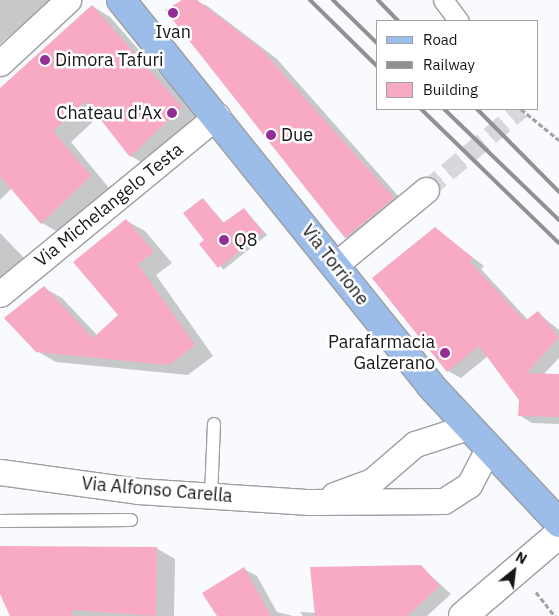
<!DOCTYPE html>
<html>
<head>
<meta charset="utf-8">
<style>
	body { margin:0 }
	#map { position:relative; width:559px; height:616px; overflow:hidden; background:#f8fafd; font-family:"IBM Plex Sans",sans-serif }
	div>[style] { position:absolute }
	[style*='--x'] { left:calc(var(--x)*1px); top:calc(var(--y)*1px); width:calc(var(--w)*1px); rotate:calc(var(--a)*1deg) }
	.shadow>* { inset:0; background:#0003 }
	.building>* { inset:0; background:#f8a9c4 }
	.pedestrian-tunnel>* { height:19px; margin-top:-9.5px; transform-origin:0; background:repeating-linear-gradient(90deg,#d6d8db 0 19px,transparent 0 28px) }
	.path>* { height:3px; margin-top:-1.5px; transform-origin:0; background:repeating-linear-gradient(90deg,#a0a2a4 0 5px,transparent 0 7.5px) }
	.roads { filter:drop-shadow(1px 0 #9d9fa2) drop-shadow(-1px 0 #9d9fa2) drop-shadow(0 1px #9d9fa2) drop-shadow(0 -1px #9d9fa2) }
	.service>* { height:12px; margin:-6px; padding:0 6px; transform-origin:6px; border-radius:6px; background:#fff }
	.pedestrian>* { height:19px; margin:-9.5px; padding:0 9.5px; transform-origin:9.5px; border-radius:9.5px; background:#fff }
	.minor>* { height:25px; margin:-12.5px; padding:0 12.5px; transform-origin:12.5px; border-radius:12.5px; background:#fff }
	.secondary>* { height:28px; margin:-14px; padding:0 14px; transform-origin:14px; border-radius:14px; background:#fff }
	.primary>* { height:28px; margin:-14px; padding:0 14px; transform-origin:14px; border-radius:14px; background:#9cbce9 }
	.rail>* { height:4px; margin:-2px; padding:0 2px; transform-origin:2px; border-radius:2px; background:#909193 }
	.dots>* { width:14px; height:14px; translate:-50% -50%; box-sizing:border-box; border:2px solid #fff; border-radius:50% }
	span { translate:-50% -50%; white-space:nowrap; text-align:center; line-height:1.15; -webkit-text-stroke:5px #fff; paint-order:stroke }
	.poi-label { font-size:18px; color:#161718 }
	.left { translate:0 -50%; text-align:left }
	.right { translate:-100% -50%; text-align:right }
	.street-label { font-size:18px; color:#161718 }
	.legend { position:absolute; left:376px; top:20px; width:162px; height:90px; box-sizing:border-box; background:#fff; border:1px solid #a2a2a3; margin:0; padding:6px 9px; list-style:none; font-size:15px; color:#161718 }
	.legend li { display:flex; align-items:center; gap:10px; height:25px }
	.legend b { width:25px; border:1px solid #a2a2a3 }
	.north { position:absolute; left:489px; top:546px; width:50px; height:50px; -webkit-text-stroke:4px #fff; paint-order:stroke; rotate:29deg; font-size:14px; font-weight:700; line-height:20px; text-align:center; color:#161718 }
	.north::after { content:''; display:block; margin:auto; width:18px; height:22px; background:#161718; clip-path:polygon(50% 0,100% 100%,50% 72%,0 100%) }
</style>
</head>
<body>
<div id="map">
	<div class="shadow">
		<div style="clip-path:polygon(0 0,51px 0,0 44px)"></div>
		<div style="clip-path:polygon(184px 0,206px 5px,277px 59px,408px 207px,361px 246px,345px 237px)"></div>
		<div style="clip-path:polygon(92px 6px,110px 17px,199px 118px,149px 167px,131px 156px,99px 116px,71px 142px,109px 188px,60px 233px,42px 223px,12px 188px,0 200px,0 89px)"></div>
		<div style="clip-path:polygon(203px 199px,225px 224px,244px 209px,267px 235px,223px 270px,206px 240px)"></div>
		<div style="clip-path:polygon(127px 221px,145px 231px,172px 263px,156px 275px,213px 356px,188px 375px,56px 362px,37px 351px,44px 288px,62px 298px,97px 335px,120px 315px)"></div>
		<div style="clip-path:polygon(435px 229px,484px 266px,481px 269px,528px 320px,538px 313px,559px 330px,559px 358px,544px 374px,559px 375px,559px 424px,532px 423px,519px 415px,520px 400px,488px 356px,461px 378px,448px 371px)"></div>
		<div style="clip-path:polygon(0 233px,27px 261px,0 287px)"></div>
		<div style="clip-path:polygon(156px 548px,175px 559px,174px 616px,12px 616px,0 591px,0 550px)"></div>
		<div style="clip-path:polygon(420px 566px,451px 594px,427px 616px,303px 616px,300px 612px,316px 613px)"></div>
		<div style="clip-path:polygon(244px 569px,257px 576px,277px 612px,293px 616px,218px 616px)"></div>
	</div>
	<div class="building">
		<div style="clip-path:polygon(182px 0,197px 0,261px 49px,394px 198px,345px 238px,165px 10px)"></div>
		<div style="clip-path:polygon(92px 5px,182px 107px,130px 157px,86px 101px,53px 131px,91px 176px,41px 224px,0 176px,0 88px)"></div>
		<div style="clip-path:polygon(203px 198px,223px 223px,244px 208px,263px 233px,218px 268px,199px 244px,204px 240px,183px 213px)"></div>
		<div style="clip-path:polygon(126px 219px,154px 252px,138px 264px,195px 345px,169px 365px,36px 352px,4px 318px,44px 286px,93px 338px,118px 315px,73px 262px)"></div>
		<div style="clip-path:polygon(435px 227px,473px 258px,469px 261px,525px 321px,538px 311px,559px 337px,527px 373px,559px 374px,559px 417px,518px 416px,519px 400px,479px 346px,447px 372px,372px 278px)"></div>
		<div style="clip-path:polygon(0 546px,157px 547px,156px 616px,71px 610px,73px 616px,10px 616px,0 594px)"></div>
		<div style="clip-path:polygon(421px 565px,440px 586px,407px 616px,315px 616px,310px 567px)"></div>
		<div style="clip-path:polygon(244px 567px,271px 616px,217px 616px,202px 593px)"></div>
	</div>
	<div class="pedestrian-tunnel">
		<div style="--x:426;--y:190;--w:125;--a:-40.5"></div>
	</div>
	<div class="path">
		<div style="--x:521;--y:109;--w:49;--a:39.2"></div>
		<div style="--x:536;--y:592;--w:31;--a:52"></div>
	</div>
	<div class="roads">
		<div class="service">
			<div style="--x:211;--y:496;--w:72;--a:-87.6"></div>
			<div style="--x:0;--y:521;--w:131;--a:-0.4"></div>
		</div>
		<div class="pedestrian">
			<div style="--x:443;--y:0;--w:26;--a:53"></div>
		</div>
		<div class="minor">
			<div style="--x:0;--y:63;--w:93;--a:-42.8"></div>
			<div style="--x:335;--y:265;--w:118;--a:-39.5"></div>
			<div style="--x:0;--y:294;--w:281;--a:-39.4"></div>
			<div style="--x:0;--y:472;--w:139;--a:7.8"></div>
			<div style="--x:138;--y:491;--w:172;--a:3.7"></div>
			<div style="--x:310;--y:502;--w:134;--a:-0.4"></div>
			<div style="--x:444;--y:501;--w:30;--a:-33"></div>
			<div style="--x:469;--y:485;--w:41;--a:-62.2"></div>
			<div style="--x:334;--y:495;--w:40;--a:-20.2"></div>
			<div style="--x:372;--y:481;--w:57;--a:-40.7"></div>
			<div style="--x:415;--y:444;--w:56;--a:-17.8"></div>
		</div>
		<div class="secondary">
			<div style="--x:463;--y:616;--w:126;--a:-40.5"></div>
		</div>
		<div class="primary">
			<div style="--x:121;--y:0;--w:494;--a:51.2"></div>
			<div style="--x:430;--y:385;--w:189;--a:46.9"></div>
		</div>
	</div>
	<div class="rail">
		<div style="--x:310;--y:0;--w:95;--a:44.6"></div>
		<div style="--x:333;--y:0;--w:63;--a:44.4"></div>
		<div style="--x:378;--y:0;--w:29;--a:46"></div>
		<div style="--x:421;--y:109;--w:192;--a:44.2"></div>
		<div style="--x:444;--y:109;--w:160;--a:44"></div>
		<div style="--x:477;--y:109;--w:117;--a:45.3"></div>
	</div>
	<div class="dots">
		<div style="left:173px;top:13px;background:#922e95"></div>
		<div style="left:45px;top:60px;background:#922e95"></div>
		<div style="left:172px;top:113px;background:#922e95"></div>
		<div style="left:271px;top:135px;background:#922e95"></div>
		<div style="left:224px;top:240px;background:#922e95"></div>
		<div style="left:445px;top:353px;background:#922e95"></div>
	</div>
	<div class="poi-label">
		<span style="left:173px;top:32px">Ivan</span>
		<span class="left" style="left:55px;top:60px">Dimora Tafuri</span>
		<span class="right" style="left:162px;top:113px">Chateau d'Ax</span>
		<span class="left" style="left:281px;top:135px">Due</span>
		<span class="left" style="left:234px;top:240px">Q8</span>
		<span class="right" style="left:435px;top:353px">Parafarmacia<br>Galzerano</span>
	</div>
	<div class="street-label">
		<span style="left:109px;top:205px;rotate:-39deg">Via Michelangelo Testa</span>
		<span style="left:335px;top:265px;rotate:52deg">Via Torrione</span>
		<span style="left:157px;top:490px;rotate:5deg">Via Alfonso Carella</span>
	</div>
	<ul class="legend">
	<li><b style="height:6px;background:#9cbce9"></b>Road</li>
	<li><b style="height:6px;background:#909193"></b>Railway</li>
	<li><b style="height:14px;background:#f8a9c4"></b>Building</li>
	</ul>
	<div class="north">N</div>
</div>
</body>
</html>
